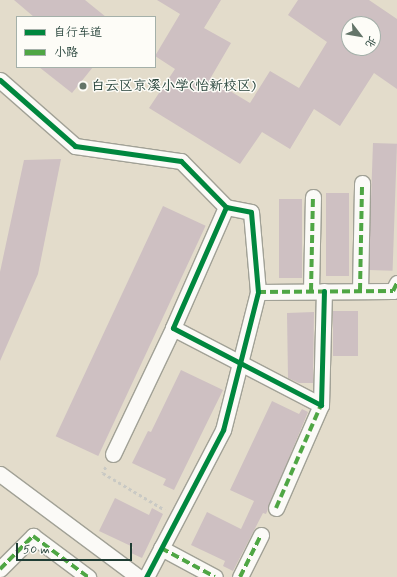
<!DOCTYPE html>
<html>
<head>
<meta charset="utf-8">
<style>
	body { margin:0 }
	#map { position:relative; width:397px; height:577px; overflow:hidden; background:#e3dccb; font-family:Mynerve,"LXGW WenKai TC",sans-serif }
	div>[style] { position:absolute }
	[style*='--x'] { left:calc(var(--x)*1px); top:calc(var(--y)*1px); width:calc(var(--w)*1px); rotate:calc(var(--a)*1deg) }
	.building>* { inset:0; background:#cec0c2; transform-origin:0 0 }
	.path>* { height:2.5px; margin-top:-1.25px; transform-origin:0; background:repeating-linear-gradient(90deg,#c9c9c4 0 3px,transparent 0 6px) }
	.roads { filter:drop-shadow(1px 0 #a1a196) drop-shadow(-1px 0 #a1a196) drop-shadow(0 1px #a1a196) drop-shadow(0 -1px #a1a196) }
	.minor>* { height:15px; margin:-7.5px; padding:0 7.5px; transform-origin:7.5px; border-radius:7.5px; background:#fbfaf7 }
	.quiet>* { height:4px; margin-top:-2px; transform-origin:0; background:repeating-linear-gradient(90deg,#4fa644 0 8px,transparent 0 12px) }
	.cycleway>* { height:5px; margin:-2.5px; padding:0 2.5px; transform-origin:2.5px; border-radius:2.5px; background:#00873e }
	.dots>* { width:11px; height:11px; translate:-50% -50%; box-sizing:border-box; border:2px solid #fdfcf7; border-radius:50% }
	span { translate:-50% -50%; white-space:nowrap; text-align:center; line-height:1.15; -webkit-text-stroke:3px #fdfcf7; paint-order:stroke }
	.poi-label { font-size:14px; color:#1f3d34 }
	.left { translate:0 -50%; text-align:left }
	.legend { position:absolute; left:16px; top:16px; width:140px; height:52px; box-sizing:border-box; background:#fdfcf7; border:1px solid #a4b0a9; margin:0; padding:5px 7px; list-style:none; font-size:12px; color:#1f3d34 }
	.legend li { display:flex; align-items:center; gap:8px; height:20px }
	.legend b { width:20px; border:1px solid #a4b0a9 }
	.north { position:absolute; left:341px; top:16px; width:40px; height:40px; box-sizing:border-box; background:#fdfcf7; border:1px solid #a4b0a9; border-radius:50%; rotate:121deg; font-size:11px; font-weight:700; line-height:16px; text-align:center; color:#1f3d34 }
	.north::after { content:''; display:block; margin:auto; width:14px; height:18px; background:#647569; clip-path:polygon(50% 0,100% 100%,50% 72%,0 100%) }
	.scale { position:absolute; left:16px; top:543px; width:116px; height:18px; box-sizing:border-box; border:2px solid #1f3d34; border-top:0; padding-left:5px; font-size:12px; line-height:14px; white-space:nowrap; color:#1f3d34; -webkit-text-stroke:3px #fdfcf7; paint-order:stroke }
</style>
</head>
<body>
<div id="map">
	<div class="building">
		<div style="clip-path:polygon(14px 0,85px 0,106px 17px,34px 17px)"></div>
		<div style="clip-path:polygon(evenodd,157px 0,221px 0,204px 28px,231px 43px,210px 79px,250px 103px,270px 71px,299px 88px,327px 42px,288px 15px,298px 0,369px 0,397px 19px,397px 89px,374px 73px,340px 126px,314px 109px,290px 149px,262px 132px,240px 164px,149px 108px,175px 69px,155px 56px,180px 14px,157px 0,349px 24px,373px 24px,373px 48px,349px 48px,349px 24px)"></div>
		<div style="clip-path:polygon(39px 67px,93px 67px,72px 93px)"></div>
		<div style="left:373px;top:143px;width:24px;height:127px;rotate:2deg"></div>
		<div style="clip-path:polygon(61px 159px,38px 274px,0 361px,0 272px,24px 160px)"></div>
		<div style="left:326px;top:193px;width:23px;height:83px"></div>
		<div style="left:279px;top:199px;width:23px;height:79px"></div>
		<div style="left:163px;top:206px;width:47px;height:254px;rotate:25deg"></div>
		<div style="left:333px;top:311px;width:25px;height:45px"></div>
		<div style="clip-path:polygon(314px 312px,313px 383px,299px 383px,288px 378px,287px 313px)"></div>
		<div style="clip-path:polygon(181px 370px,223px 390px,174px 490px,163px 485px,166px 479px,132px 463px,148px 431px,151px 432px)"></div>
		<div style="clip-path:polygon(272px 401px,299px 414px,302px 409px,308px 412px,266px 514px,263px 513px,233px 571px,223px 566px,225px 561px,191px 545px,207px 512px,241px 529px,254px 501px,230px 490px)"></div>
		<div style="clip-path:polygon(115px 498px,149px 515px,152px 508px,163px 514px,142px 558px,131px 553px,133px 547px,99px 531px)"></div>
	</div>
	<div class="path">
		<div style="--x:106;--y:467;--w:7;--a:117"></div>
		<div style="--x:103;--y:473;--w:72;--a:30.8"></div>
	</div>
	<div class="roads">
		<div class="minor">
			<div style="--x:0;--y:80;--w:100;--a:41.3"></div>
			<div style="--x:75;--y:146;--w:107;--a:8.1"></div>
			<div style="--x:181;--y:161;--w:64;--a:45.6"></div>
			<div style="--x:226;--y:207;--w:25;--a:11"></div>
			<div style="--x:251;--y:212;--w:80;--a:85"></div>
			<div style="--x:258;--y:292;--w:142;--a:104.2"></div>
			<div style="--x:223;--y:430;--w:166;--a:117.6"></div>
			<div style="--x:226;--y:207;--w:132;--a:113.7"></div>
			<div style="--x:173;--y:328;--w:167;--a:27.5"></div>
			<div style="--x:321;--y:405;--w:114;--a:-88.5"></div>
			<div style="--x:311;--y:291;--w:94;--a:-88.8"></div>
			<div style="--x:360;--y:291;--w:108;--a:-88.9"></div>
			<div style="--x:258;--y:292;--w:135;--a:-0.4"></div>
			<div style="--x:393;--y:291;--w:9;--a:-63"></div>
			<div style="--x:113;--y:454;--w:140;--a:-64.5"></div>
			<div style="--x:0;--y:474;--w:172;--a:36.7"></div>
			<div style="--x:276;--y:508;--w:112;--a:-66.4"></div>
			<div style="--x:161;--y:548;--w:61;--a:28.2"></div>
			<div style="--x:0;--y:569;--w:47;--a:-45"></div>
			<div style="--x:33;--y:536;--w:69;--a:36.7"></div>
			<div style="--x:240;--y:577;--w:47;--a:-63.4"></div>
		</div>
	</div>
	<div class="quiet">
		<div style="--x:311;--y:291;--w:94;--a:-88.8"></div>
		<div style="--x:360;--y:291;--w:108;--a:-88.9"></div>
		<div style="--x:258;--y:292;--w:135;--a:-0.4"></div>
		<div style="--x:393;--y:291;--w:9;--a:-63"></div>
		<div style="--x:276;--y:508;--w:112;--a:-66.4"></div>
		<div style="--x:161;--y:548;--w:61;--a:28.2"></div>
		<div style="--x:0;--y:569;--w:47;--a:-45"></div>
		<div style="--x:33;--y:536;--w:69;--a:36.7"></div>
		<div style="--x:240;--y:577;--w:47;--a:-63.4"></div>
	</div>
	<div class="cycleway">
		<div style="--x:0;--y:80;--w:100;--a:41.3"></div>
		<div style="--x:75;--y:146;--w:107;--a:8.1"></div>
		<div style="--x:181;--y:161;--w:64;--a:45.6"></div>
		<div style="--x:226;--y:207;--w:25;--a:11"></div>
		<div style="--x:251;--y:212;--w:80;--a:85"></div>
		<div style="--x:258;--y:292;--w:142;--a:104.2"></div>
		<div style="--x:223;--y:430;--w:166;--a:117.6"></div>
		<div style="--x:226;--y:207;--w:132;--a:113.7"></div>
		<div style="--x:173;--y:328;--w:167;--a:27.5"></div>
		<div style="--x:321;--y:405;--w:114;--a:-88.5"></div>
	</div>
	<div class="dots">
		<div style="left:83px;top:86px;background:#647569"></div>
	</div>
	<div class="poi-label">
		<span class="left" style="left:91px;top:86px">白云区京溪小学(怡新校区)</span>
	</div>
	<ul class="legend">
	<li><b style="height:5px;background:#00873e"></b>自行车道</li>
	<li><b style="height:5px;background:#4fa644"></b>小路</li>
	</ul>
	<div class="north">北</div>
	<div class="scale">50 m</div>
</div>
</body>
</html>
